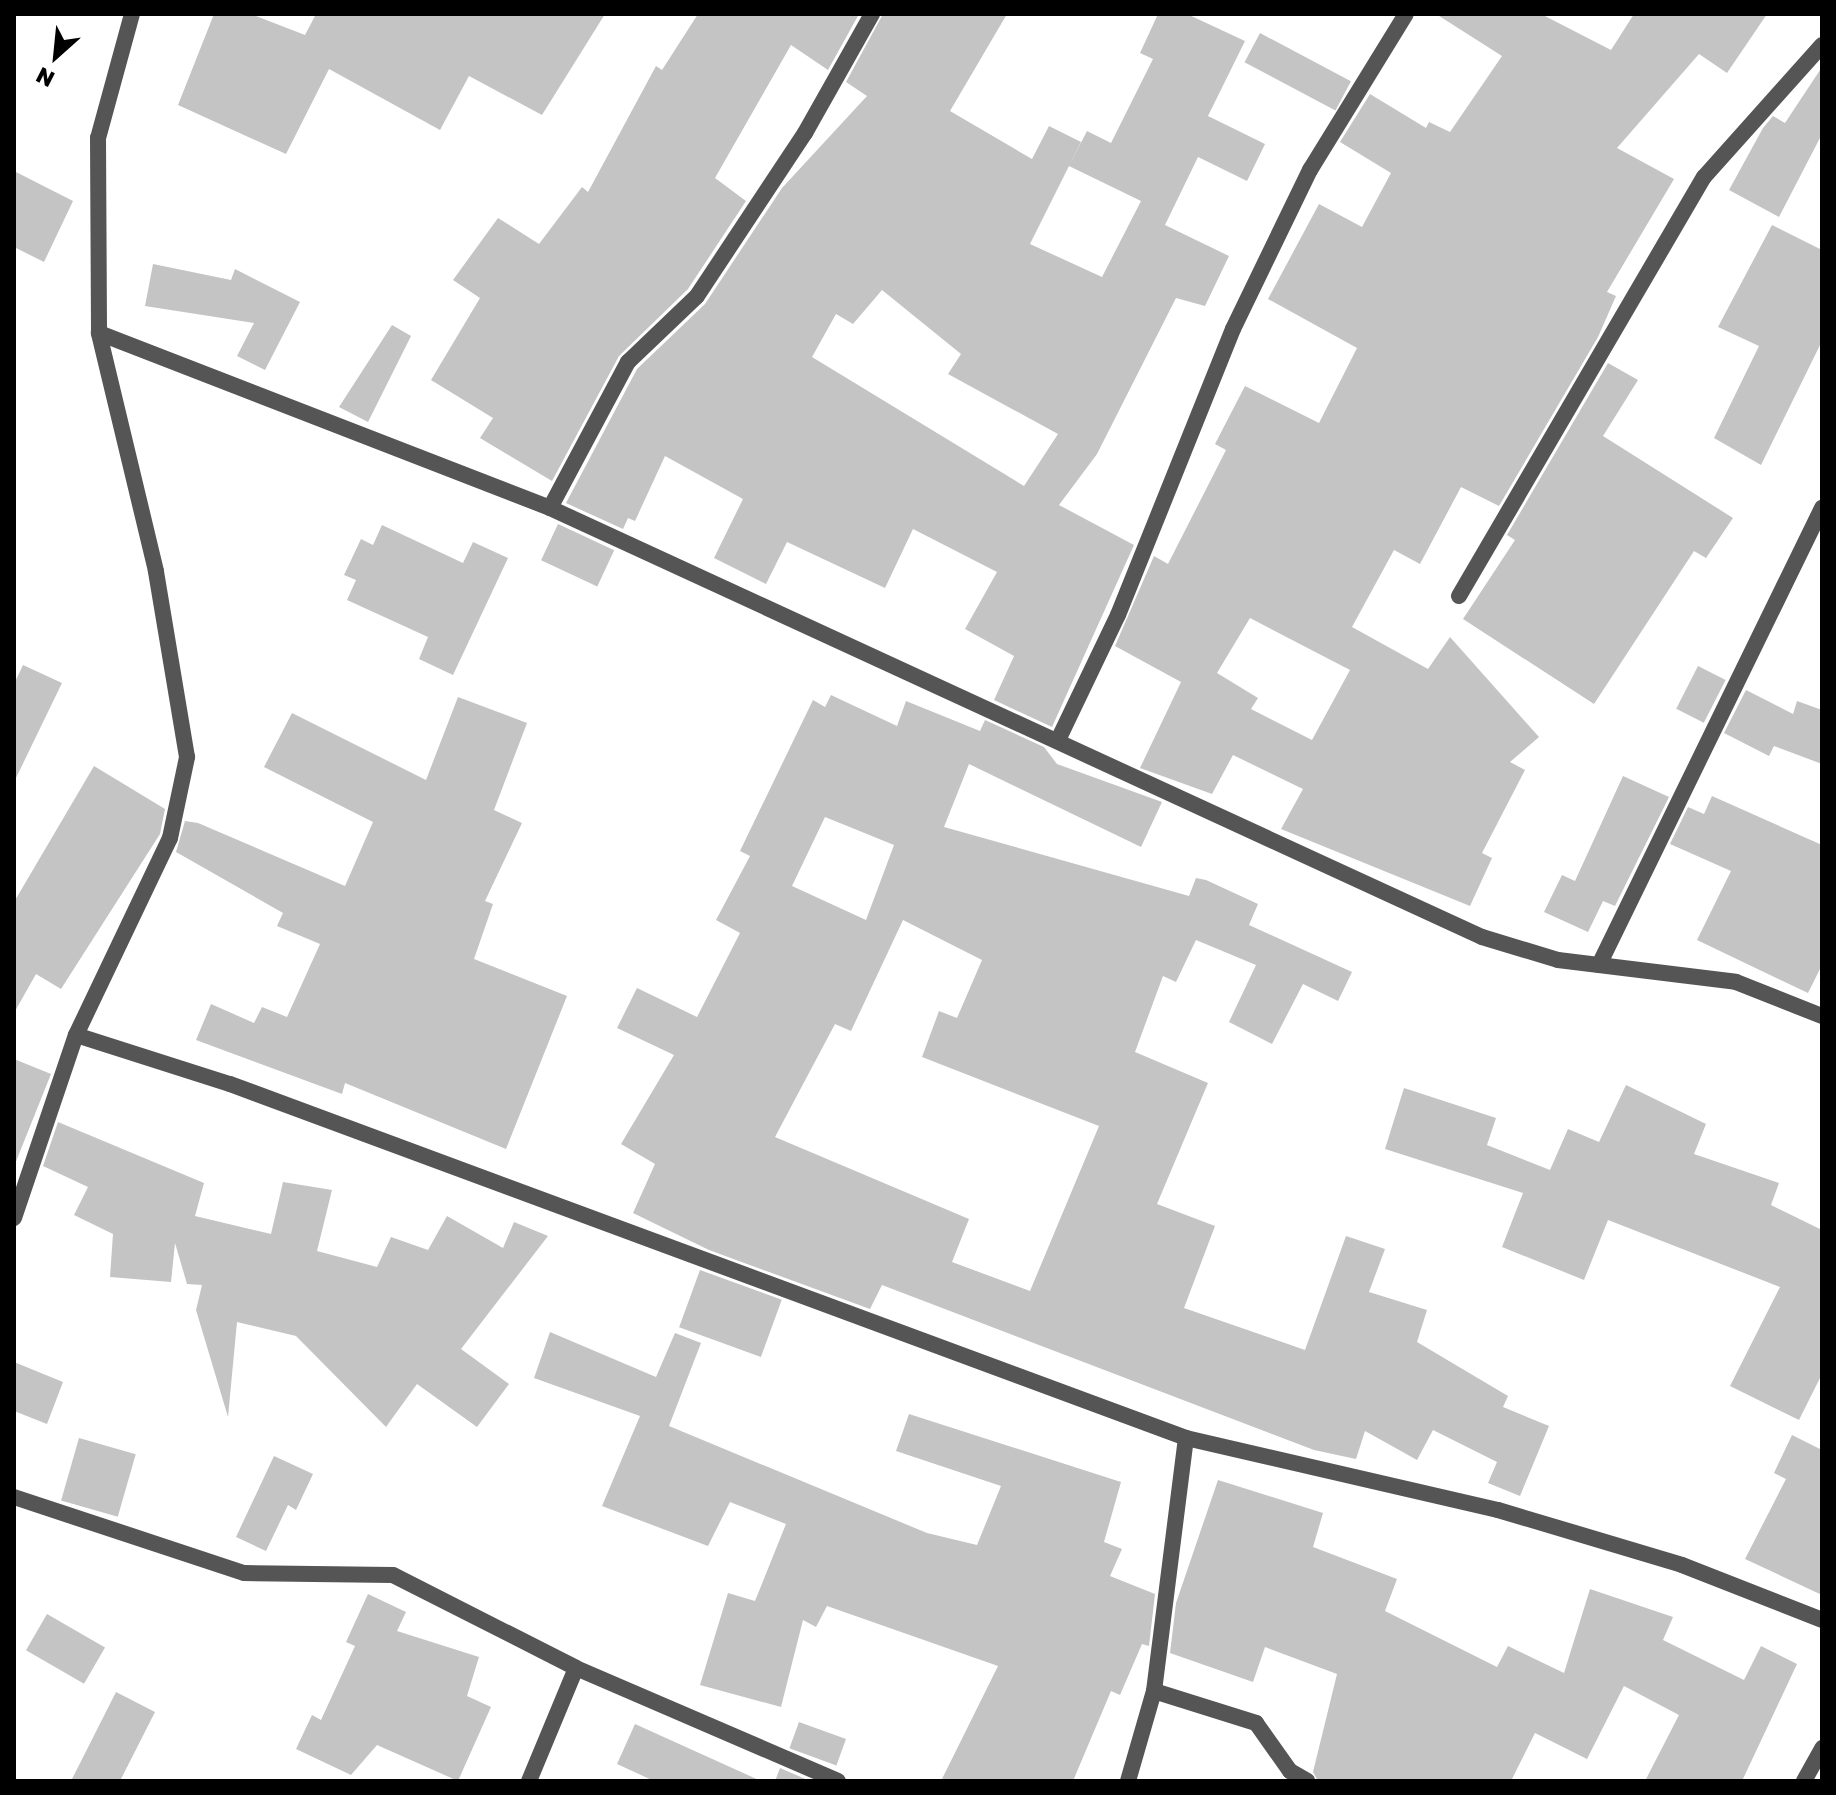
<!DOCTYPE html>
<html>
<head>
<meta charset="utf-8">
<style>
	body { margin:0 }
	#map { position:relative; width:1836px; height:1795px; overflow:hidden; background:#fff; font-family:"Golos Text",sans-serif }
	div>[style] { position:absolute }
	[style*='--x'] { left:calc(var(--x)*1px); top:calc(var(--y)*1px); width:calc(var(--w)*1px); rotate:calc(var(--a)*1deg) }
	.building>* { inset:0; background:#c4c4c4; transform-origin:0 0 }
	.minor>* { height:16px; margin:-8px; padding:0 8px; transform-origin:8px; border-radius:8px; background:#555 }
	.tertiary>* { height:16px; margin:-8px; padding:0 8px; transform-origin:8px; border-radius:8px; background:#555 }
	span { translate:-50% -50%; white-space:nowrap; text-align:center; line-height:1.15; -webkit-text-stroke:7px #fff; paint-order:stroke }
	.frame { position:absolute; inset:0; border:16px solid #000; pointer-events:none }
	.north { position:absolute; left:16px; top:16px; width:80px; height:80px; -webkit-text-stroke:6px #fff; paint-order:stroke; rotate:207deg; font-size:22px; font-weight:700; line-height:32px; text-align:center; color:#000 }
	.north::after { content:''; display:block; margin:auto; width:28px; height:36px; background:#000; clip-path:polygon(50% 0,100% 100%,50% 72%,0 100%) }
</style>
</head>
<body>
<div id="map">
	<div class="building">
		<div style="clip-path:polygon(214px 14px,251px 14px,305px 35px,316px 14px,605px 14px,542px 115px,469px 76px,440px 130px,329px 69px,286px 154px,178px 105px)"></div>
		<div style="clip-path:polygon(698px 14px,859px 14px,828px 70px,791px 45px,715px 178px,746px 201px,688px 289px,619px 356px,552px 481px,480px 438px,493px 418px,431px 380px,480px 298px,453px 280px,498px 218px,539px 244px,582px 187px,588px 192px,656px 66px,662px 70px)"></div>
		<div style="clip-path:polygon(evenodd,883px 14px,1007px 14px,950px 111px,1032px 159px,1049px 126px,1081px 142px,1030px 244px,1102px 277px,1141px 201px,1069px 166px,1087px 131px,1111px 143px,1153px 59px,1140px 53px,1158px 14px,1187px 14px,1245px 41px,1208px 116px,1265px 144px,1247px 181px,1198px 157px,1165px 225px,1229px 256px,1205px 306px,1176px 298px,1097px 454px,1059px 505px,1134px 545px,1052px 727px,994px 700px,1014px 656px,965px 629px,997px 572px,913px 529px,885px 588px,787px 542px,766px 584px,714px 558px,743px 499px,665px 456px,635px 521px,628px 518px,623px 529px,566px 503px,637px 369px,705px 304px,782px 188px,867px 96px,846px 82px,883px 14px,882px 290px,961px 354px,948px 374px,1058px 434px,1024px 486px,812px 357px,836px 314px,853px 324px,882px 290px)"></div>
		<div style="clip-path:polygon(evenodd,1436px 14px,1541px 14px,1611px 50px,1634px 14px,1767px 14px,1727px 73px,1699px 54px,1617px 148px,1674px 179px,1607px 292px,1616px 296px,1598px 337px,1499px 506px,1461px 487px,1420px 564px,1394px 550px,1352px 627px,1428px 669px,1450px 637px,1539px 737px,1510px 762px,1525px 770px,1482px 853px,1492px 858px,1470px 906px,1281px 829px,1303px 789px,1233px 755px,1212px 794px,1140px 768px,1181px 682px,1115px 646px,1154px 556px,1168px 564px,1226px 450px,1215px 444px,1245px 386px,1319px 423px,1357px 348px,1268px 299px,1319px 204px,1362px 227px,1391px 173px,1340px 142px,1370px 94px,1426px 128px,1429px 122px,1450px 132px,1502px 56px,1436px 14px,1250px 618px,1350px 670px,1312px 740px,1251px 709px,1258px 698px,1217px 673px,1250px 618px)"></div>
		<div style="left:1260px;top:33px;width:103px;height:33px;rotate:28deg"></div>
		<div style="clip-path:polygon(1822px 67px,1822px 134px,1779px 217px,1729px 190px,1763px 128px,1773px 116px,1785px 123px)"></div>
		<div style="clip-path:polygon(14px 171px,73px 201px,44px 262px,14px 247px)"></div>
		<div style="clip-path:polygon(1772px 225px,1822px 250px,1822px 341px,1761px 465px,1714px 438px,1759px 346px,1718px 327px)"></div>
		<div style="clip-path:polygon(153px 264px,231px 280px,235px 269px,300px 302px,265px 370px,237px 356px,254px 323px,145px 306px)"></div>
		<div style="clip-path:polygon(392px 325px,411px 336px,368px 422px,339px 407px)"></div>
		<div style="clip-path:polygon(1608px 363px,1638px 380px,1603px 436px,1733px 518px,1706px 558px,1694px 551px,1594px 704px,1463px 619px,1515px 540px,1507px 535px)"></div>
		<div style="left:558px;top:524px;width:62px;height:40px;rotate:25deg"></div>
		<div style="clip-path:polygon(382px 525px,463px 563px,473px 542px,508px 558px,453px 675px,419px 659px,428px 637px,347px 600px,356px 580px,344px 575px,361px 539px,373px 545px)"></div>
		<div style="clip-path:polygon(23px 665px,62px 683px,14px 782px,14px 684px)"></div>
		<div style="left:1698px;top:666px;width:31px;height:48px;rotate:27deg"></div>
		<div style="clip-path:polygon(1746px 690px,1793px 714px,1797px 701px,1822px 710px,1822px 764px,1774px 746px,1769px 756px,1724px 733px)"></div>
		<div style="clip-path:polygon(evenodd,831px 695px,897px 726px,906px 701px,980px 731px,985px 720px,1044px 747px,1057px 764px,1162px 802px,1141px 847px,969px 764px,944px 827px,1189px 896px,1196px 878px,1206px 880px,1258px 904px,1249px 925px,1352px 972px,1338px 1001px,1303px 984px,1272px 1044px,1229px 1022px,1256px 965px,1196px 940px,1176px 982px,1163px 976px,1135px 1052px,1208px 1083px,1157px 1204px,1215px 1226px,1184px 1308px,1305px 1350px,1346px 1236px,1385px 1249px,1369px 1292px,1427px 1310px,1417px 1342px,1508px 1396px,1503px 1407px,1549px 1426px,1520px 1496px,1488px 1483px,1497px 1462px,1433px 1430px,1417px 1460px,1365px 1431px,1356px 1459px,1314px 1450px,882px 1285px,870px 1309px,709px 1250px,633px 1213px,655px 1164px,621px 1144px,674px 1055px,617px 1028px,637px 988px,697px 1017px,740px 933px,716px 920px,750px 856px,740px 851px,813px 700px,825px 707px,831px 695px,825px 817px,894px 845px,866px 920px,792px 886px,825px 817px,831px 695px,903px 920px,982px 960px,957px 1018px,939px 1011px,922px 1057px,1099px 1126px,1030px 1291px,952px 1262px,969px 1219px,775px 1137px,835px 1024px,851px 1031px,903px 920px)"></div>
		<div style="clip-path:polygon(458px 697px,527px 723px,494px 810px,522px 823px,485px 901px,493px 904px,474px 959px,567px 996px,506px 1149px,345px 1083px,342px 1094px,196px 1040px,211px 1004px,254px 1023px,262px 1007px,287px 1017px,320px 944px,277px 926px,283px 913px,176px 852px,185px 821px,198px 823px,345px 886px,373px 822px,264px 767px,292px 713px,426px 780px)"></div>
		<div style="clip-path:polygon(94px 766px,165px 809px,160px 834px,61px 989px,36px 974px,14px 1013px,14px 902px)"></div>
		<div style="clip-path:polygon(1623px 776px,1669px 797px,1615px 906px,1603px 901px,1588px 932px,1544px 912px,1562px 875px,1575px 881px)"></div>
		<div style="clip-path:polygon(1712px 796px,1822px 845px,1822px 965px,1808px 993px,1697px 940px,1731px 871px,1670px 844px,1688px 807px,1704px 814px)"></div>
		<div style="clip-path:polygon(14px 1059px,51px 1074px,15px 1164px,14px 1164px)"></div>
		<div style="clip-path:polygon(1626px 1085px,1706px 1124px,1694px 1154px,1779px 1183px,1771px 1205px,1822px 1230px,1822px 1374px,1799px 1420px,1730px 1386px,1780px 1287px,1608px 1220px,1584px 1280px,1502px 1247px,1523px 1193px,1385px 1149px,1404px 1088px,1496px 1118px,1487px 1145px,1550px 1170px,1568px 1129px,1599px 1142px)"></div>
		<div style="clip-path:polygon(58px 1122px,204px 1183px,195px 1216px,271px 1234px,283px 1182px,332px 1190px,317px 1251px,377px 1267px,391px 1237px,428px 1250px,447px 1216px,503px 1248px,514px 1222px,548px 1236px,461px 1349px,509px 1384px,477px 1427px,417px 1384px,386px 1427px,296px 1336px,237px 1322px,228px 1417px,196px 1310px,202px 1285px,187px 1284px,175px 1243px,171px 1282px,110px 1277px,113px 1234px,74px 1215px,88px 1187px,43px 1166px)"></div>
		<div style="left:700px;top:1270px;width:87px;height:61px;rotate:20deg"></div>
		<div style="clip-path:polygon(550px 1332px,656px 1377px,675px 1333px,701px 1343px,669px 1426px,927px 1533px,977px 1545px,1001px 1486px,896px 1451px,909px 1414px,1121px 1482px,1104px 1542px,1122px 1549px,1110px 1576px,1155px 1594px,1149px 1646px,1142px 1644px,1120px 1695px,1111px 1691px,1073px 1781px,941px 1781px,998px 1666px,827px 1606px,816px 1627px,803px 1620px,781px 1707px,700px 1685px,728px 1593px,755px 1601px,786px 1524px,730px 1502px,708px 1546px,602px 1506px,640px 1416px,534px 1378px)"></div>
		<div style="clip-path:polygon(14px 1362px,63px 1382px,47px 1424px,14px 1411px)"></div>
		<div style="clip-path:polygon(1792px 1435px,1822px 1450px,1822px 1595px,1745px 1559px,1786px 1479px,1774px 1473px)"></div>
		<div style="left:79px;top:1438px;width:59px;height:65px;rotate:16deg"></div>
		<div style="clip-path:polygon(274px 1456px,313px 1474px,296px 1510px,288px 1505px,266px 1551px,236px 1537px)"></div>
		<div style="clip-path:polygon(1218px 1480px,1323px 1513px,1313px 1547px,1397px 1579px,1385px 1611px,1497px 1667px,1508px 1646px,1564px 1673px,1590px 1589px,1673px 1617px,1663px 1640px,1744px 1680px,1761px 1646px,1797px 1664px,1742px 1781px,1645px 1781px,1679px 1715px,1624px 1686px,1587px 1759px,1535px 1733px,1511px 1781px,1318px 1781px,1313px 1772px,1337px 1674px,1265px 1647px,1253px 1682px,1170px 1653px,1176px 1603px)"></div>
		<div style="clip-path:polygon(368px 1594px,406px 1612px,397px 1631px,479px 1657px,467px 1696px,491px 1707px,458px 1781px,377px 1745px,351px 1775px,296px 1749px,312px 1715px,321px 1720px,355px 1646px,346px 1642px)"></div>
		<div style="left:47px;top:1614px;width:67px;height:42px;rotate:30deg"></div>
		<div style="clip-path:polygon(116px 1692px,155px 1712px,120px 1781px,71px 1781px)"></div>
		<div style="left:799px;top:1722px;width:50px;height:28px;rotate:20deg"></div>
		<div style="clip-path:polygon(635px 1724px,761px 1781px,654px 1781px,617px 1764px)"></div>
		<div style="clip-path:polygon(780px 1768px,810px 1781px,775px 1781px)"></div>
	</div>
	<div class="minor">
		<div style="--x:132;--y:14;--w:129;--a:105.3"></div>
		<div style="--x:98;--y:138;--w:195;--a:89.7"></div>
		<div style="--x:99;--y:333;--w:484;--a:21.2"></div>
		<div style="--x:550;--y:508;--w:1026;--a:24.72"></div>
		<div style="--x:1482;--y:937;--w:79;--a:16.8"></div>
		<div style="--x:1558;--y:960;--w:179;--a:7"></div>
		<div style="--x:1736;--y:982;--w:92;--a:21.6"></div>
		<div style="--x:550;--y:508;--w:166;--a:-61.9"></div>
		<div style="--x:628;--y:362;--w:95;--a:-43.7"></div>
		<div style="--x:697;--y:296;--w:196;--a:-56.5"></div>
		<div style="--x:805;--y:133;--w:137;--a:-60.6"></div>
		<div style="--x:1459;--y:596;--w:485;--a:-59.7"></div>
		<div style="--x:1704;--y:177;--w:177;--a:-48.2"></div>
		<div style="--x:1059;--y:738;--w:136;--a:-64.4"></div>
		<div style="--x:1118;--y:615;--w:308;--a:-68.1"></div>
		<div style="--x:1233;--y:329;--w:177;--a:-64.2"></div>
		<div style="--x:1310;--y:170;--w:183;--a:-58.4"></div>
		<div style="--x:1599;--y:965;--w:509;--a:-63.99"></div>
		<div style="--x:76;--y:1035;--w:162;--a:17.7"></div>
		<div style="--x:230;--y:1084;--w:1019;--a:20.32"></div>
		<div style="--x:1186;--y:1438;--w:320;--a:13"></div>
		<div style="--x:1498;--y:1510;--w:192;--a:16.6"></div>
		<div style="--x:1682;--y:1565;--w:150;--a:21.4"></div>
		<div style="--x:14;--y:1497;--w:242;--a:18.3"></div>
		<div style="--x:244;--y:1573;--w:149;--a:0.8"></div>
		<div style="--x:393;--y:1575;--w:205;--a:26.9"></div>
		<div style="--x:576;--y:1668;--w:285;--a:23.3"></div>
		<div style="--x:1154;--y:1691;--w:107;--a:17.4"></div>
		<div style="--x:1256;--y:1723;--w:59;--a:54.7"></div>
		<div style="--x:1290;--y:1771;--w:20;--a:30"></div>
		<div style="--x:529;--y:1781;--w:122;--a:-67.4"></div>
		<div style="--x:1128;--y:1781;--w:94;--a:-73.9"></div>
		<div style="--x:1154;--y:1691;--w:255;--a:-82.8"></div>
		<div style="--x:1804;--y:1781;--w:38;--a:-61"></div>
	</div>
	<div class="tertiary">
		<div style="--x:14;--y:1218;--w:193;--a:-71.3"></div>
		<div style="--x:76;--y:1035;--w:218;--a:-64.5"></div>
		<div style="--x:170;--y:838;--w:83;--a:-78.1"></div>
		<div style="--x:187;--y:757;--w:189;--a:-99.5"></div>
		<div style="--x:156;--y:571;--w:245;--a:-103.5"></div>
	</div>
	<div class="frame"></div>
	<div class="north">N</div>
</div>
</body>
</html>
